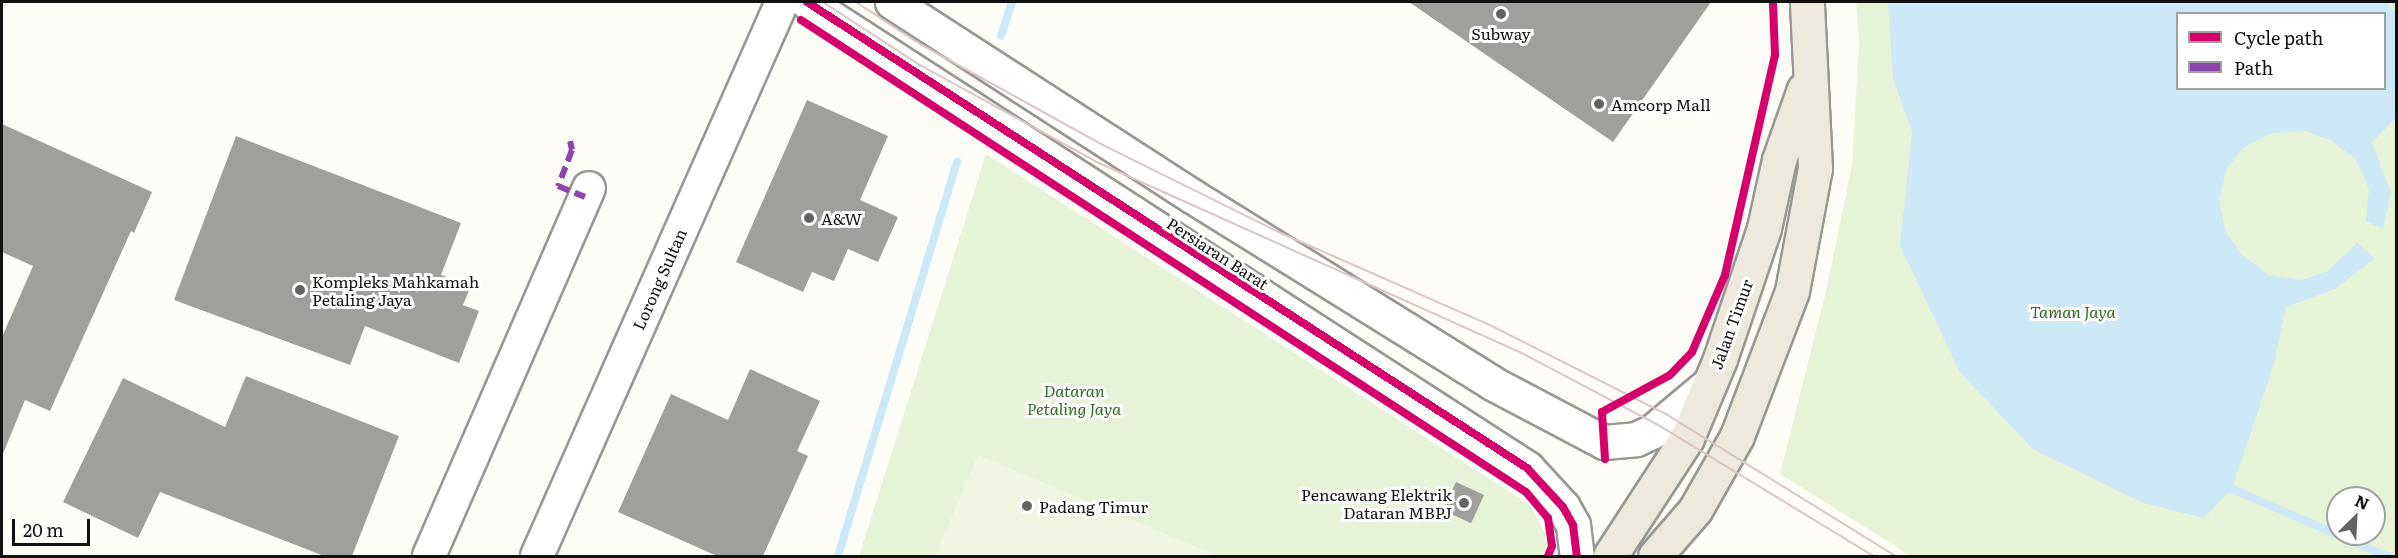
<!DOCTYPE html>
<html>
<head>
<meta charset="utf-8">
<style>
	body { margin:0 }
	#map { position:relative; width:2398px; height:558px; overflow:hidden; background:#fdfcf7; font-family:Literata,serif }
	div>[style] { position:absolute }
	[style*='--x'] { left:calc(var(--x)*1px); top:calc(var(--y)*1px); width:calc(var(--w)*1px); rotate:calc(var(--a)*1deg) }
	.green>* { inset:0; background:#e7f3d7 }
	.pitch>* { inset:0; background:#f0f6e1 }
	.water>* { inset:0; background:#cde8f7 }
	.stream>* { height:8px; margin:-4px; padding:0 4px; transform-origin:4px; border-radius:4px; background:#cde8f7 }
	.building>* { inset:0; background:#a19f9c; transform-origin:0 0 }
	.roads { filter:drop-shadow(2px 0 #979795) drop-shadow(-2px 0 #979795) drop-shadow(0 2px #979795) drop-shadow(0 -2px #979795) }
	.minor>* { height:32px; margin:-16px; padding:0 16px; transform-origin:16px; border-radius:16px; background:#fffffe }
	.tertiary>* { height:33px; margin:-16.5px; padding:0 16.5px; transform-origin:16.5px; border-radius:16.5px; background:#fffffe }
	.primary>* { height:33px; margin:-16.5px; padding:0 16.5px; transform-origin:16.5px; border-radius:16.5px; background:#ede9dc }
	.tram>* { height:1.5px; margin:-0.75px; padding:0 0.75px; transform-origin:0.75px; border-radius:0.75px; background:#d9c6c7 }
	.quiet>* { height:6px; margin-top:-3px; transform-origin:0; background:repeating-linear-gradient(90deg,#8e44ad 0 12px,transparent 0 18px) }
	.cycleway>* { height:8px; margin:-4px; padding:0 4px; transform-origin:4px; border-radius:4px; background:#d6006c }
	.dots>* { width:16px; height:16px; translate:-50% -50%; box-sizing:border-box; border:3px solid #fff; border-radius:50% }
	span { translate:-50% -50%; white-space:nowrap; text-align:center; line-height:1.15; -webkit-text-stroke:6px #fff; paint-order:stroke }
	.poi-label { font-size:16px; color:#111 }
	.left { translate:0 -50%; text-align:left }
	.right { translate:-100% -50%; text-align:right }
	.street-label { font-size:16px; color:#111 }
	.park-label { font-size:16px; color:#2f6b1f; font-style:italic }
	.frame { position:absolute; inset:0; border:3px solid #111; pointer-events:none }
	.legend { position:absolute; left:2176px; top:12px; width:210px; height:78px; box-sizing:border-box; background:#fff; border:2px solid #a0a0a0; margin:0; padding:8px 10px; list-style:none; font-size:18px; color:#111 }
	.legend li { display:flex; align-items:center; gap:12px; height:30px }
	.legend b { width:30px; border:2px solid #a0a0a0 }
	.north { position:absolute; left:2326px; top:486px; width:60px; height:60px; box-sizing:border-box; background:#fff; border:2px solid #a0a0a0; border-radius:50%; rotate:24deg; font-size:16px; font-weight:700; line-height:24px; text-align:center; color:#111 }
	.north::after { content:''; display:block; margin:auto; width:21px; height:27px; background:#646362; clip-path:polygon(50% 0,100% 100%,50% 72%,0 100%) }
	.scale { position:absolute; left:12px; top:519px; width:78px; height:27px; box-sizing:border-box; border:3px solid #111; border-top:0; padding-left:8px; font-size:18px; line-height:21px; white-space:nowrap; color:#111; -webkit-text-stroke:4px #fff; paint-order:stroke }
</style>
</head>
<body>
<div id="map">
	<div class="green">
		<div style="clip-path:polygon(evenodd,1856px 2px,2396px 2px,2396px 556px,1911px 556px,1780px 474px,1826px 291px,1852px 165px,1859px 43px,1856px 2px,2178px 14px,2384px 14px,2384px 88px,2178px 88px,2178px 14px,1856px 2px,2338px 498px,2374px 498px,2374px 534px,2338px 534px,2338px 498px)"></div>
		<div style="clip-path:polygon(986px 154px,1530px 505px,1545px 533px,1547px 548px,1542px 556px,859px 556px)"></div>
	</div>
	<div class="pitch">
		<div style="clip-path:polygon(978px 455px,1218px 556px,935px 556px)"></div>
	</div>
	<div class="water">
		<div style="clip-path:polygon(evenodd,1888px 2px,2387px 2px,2396px 14px,2395px 119px,2372px 142px,2391px 193px,2383px 229px,2366px 221px,2369px 189px,2356px 159px,2330px 140px,2305px 131px,2272px 133px,2244px 147px,2226px 170px,2219px 201px,2225px 230px,2242px 255px,2269px 275px,2302px 280px,2328px 271px,2357px 243px,2375px 258px,2335px 289px,2286px 307px,2273px 367px,2232px 489px,2204px 518px,2143px 503px,2033px 449px,1959px 371px,1900px 245px,1912px 133px,1893px 78px,1888px 2px,2178px 14px,2384px 14px,2384px 88px,2178px 88px,2178px 14px)"></div>
	</div>
	<div class="stream">
		<div style="--x:1001;--y:36;--w:36;--a:-72"></div>
		<div style="--x:2232;--y:489;--w:169;--a:23.4"></div>
		<div style="--x:838;--y:556;--w:412;--a:-73.2"></div>
	</div>
	<div class="building">
		<div style="clip-path:polygon(1409px 2px,1711px 2px,1613px 142px)"></div>
		<div style="clip-path:polygon(807px 100px,888px 136px,860px 200px,898px 217px,878px 262px,848px 249px,834px 281px,812px 272px,803px 292px,736px 262px)"></div>
		<div style="clip-path:polygon(2px 124px,152px 192px,134px 233px,131px 231px,50px 411px,25px 400px,2px 456px,2px 337px,33px 266px,2px 252px)"></div>
		<div style="clip-path:polygon(236px 136px,461px 223px,441px 275px,471px 286px,463px 305px,479px 311px,459px 363px,365px 326px,350px 365px,174px 300px)"></div>
		<div style="clip-path:polygon(750px 369px,820px 401px,797px 451px,808px 456px,763px 556px,717px 556px,618px 512px,671px 394px,728px 420px)"></div>
		<div style="clip-path:polygon(246px 376px,399px 436px,352px 556px,324px 556px,160px 492px,138px 538px,63px 502px,123px 378px,225px 427px)"></div>
		<div style="left:1456px;top:482px;width:31px;height:31px;rotate:25deg"></div>
	</div>
	<div class="roads">
		<div class="minor">
			<div style="--x:429;--y:556;--w:401;--a:-66.5"></div>
			<div style="--x:537;--y:556;--w:606;--a:-66.14"></div>
		</div>
		<div class="tertiary">
			<div style="--x:807;--y:2;--w:858;--a:32.91"></div>
			<div style="--x:1527;--y:468;--w:53;--a:47.3"></div>
			<div style="--x:1563;--y:507;--w:21;--a:61"></div>
			<div style="--x:1573;--y:525;--w:31;--a:83"></div>
			<div style="--x:892;--y:2;--w:357;--a:32.9"></div>
			<div style="--x:1192;--y:196;--w:354;--a:31.9"></div>
			<div style="--x:1492;--y:383;--w:127;--a:27.8"></div>
			<div style="--x:1604;--y:442;--w:32;--a:-5"></div>
			<div style="--x:1636;--y:439;--w:19;--a:-25"></div>
			<div style="--x:1653;--y:431;--w:73;--a:-40"></div>
		</div>
		<div class="primary">
			<div style="--x:1610;--y:556;--w:141;--a:-56.9"></div>
			<div style="--x:1687;--y:438;--w:86;--a:-67.3"></div>
			<div style="--x:1720;--y:359;--w:138;--a:-71.4"></div>
			<div style="--x:1764;--y:228;--w:70;--a:-77.6"></div>
			<div style="--x:1779;--y:160;--w:75;--a:-70.6"></div>
			<div style="--x:1655;--y:556;--w:61;--a:-49"></div>
			<div style="--x:1695;--y:510;--w:85;--a:-60.4"></div>
			<div style="--x:1737;--y:436;--w:155;--a:-69.2"></div>
			<div style="--x:1792;--y:291;--w:125;--a:-79.4"></div>
			<div style="--x:1815;--y:168;--w:166;--a:-92.8"></div>
		</div>
	</div>
	<div class="tram">
		<div style="--x:823;--y:2;--w:116;--a:33"></div>
		<div style="--x:920;--y:65;--w:202;--a:28.7"></div>
		<div style="--x:1097;--y:162;--w:459;--a:24.2"></div>
		<div style="--x:1516;--y:350;--w:163;--a:27.8"></div>
		<div style="--x:1660;--y:426;--w:250;--a:31.3"></div>
		<div style="--x:856;--y:2;--w:79;--a:33.1"></div>
		<div style="--x:922;--y:45;--w:207;--a:28.9"></div>
		<div style="--x:1103;--y:145;--w:196;--a:26.3"></div>
		<div style="--x:1279;--y:232;--w:233;--a:23.8"></div>
		<div style="--x:1492;--y:326;--w:195;--a:26.8"></div>
		<div style="--x:1666;--y:414;--w:270;--a:31.7"></div>
	</div>
	<div class="quiet">
		<div style="--x:570;--y:141;--w:9;--a:77"></div>
		<div style="--x:572;--y:150;--w:39;--a:111"></div>
		<div style="--x:558;--y:186;--w:29;--a:22"></div>
	</div>
	<div class="cycleway">
		<div style="--x:807;--y:2;--w:858;--a:32.91"></div>
		<div style="--x:1527;--y:468;--w:53;--a:47.3"></div>
		<div style="--x:1563;--y:507;--w:21;--a:61"></div>
		<div style="--x:1573;--y:525;--w:31;--a:83"></div>
		<div style="--x:801;--y:20;--w:865;--a:33.07"></div>
		<div style="--x:1526;--y:492;--w:34;--a:50"></div>
		<div style="--x:1548;--y:518;--w:28;--a:82"></div>
		<div style="--x:1552;--y:546;--w:11;--a:112"></div>
		<div style="--x:1605;--y:459;--w:47;--a:-93.7"></div>
		<div style="--x:1602;--y:412;--w:77;--a:-28.6"></div>
		<div style="--x:1670;--y:375;--w:32;--a:-46"></div>
		<div style="--x:1692;--y:352;--w:84;--a:-66.8"></div>
		<div style="--x:1725;--y:275;--w:226;--a:-77.2"></div>
		<div style="--x:1775;--y:55;--w:53;--a:-92.2"></div>
	</div>
	<div class="dots">
		<div style="left:1501px;top:14px;background:#646362"></div>
		<div style="left:1599px;top:104px;background:#646362"></div>
		<div style="left:809px;top:218px;background:#646362"></div>
		<div style="left:300px;top:290px;background:#646362"></div>
		<div style="left:1464px;top:503px;background:#646362"></div>
		<div style="left:1027px;top:506px;background:#646362"></div>
	</div>
	<div class="poi-label">
		<span style="left:1501px;top:33px">Subway</span>
		<span class="left" style="left:1611px;top:104px">Amcorp Mall</span>
		<span class="left" style="left:821px;top:218px">A&amp;W</span>
		<span class="left" style="left:312px;top:290px">Kompleks Mahkamah<br>Petaling Jaya</span>
		<span class="right" style="left:1452px;top:503px">Pencawang Elektrik<br>Dataran MBPJ</span>
		<span class="left" style="left:1039px;top:506px">Padang Timur</span>
	</div>
	<div class="street-label">
		<span style="left:1218px;top:253px;rotate:33deg">Persiaran Barat</span>
		<span style="left:659px;top:279px;rotate:-66deg">Lorong Sultan</span>
		<span style="left:1731px;top:324px;rotate:-70deg">Jalan Timur</span>
	</div>
	<div class="park-label">
		<span style="left:2073px;top:311px">Taman Jaya</span>
		<span style="left:1074px;top:399px">Dataran<br>Petaling Jaya</span>
	</div>
	<div class="frame"></div>
	<ul class="legend">
	<li><b style="height:8px;background:#d6006c"></b>Cycle path</li>
	<li><b style="height:8px;background:#8e44ad"></b>Path</li>
	</ul>
	<div class="north">N</div>
	<div class="scale">20 m</div>
</div>
</body>
</html>
